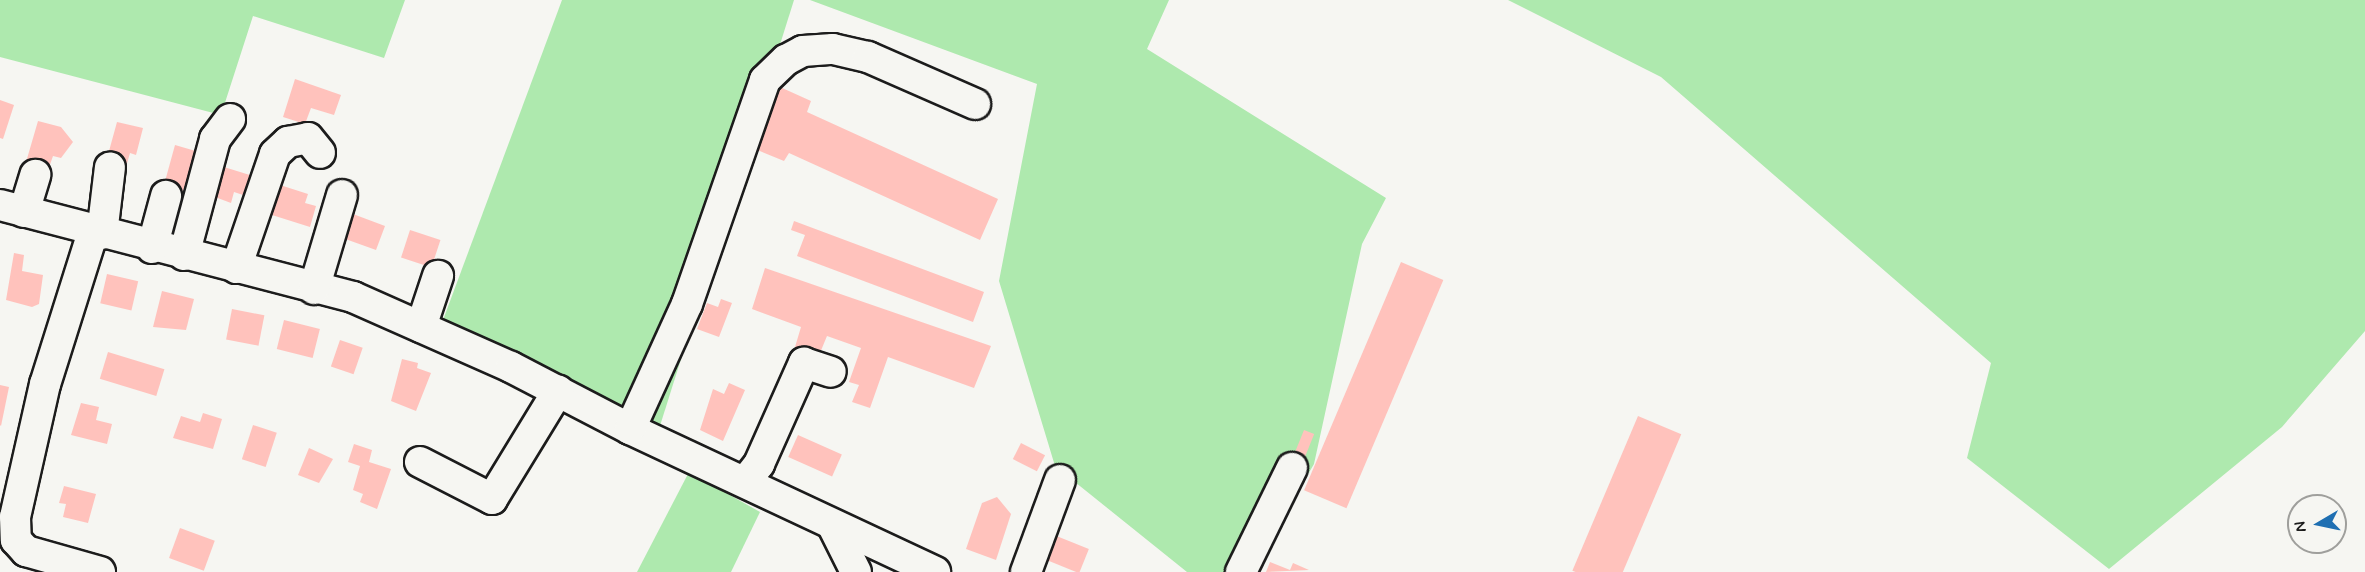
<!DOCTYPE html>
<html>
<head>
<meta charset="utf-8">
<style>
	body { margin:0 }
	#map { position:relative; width:2365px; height:572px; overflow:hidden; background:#f6f6f2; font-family:Mynerve,sans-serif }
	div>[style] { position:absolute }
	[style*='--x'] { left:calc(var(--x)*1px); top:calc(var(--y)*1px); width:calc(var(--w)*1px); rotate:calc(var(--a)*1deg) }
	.green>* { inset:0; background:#aee9ae }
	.building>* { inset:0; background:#ffc2bc; transform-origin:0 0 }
	.roads { filter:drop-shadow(2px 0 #1c1c1c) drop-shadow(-2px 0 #1c1c1c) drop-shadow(0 2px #1c1c1c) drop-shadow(0 -2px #1c1c1c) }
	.minor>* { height:30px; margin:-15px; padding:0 15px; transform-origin:15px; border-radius:15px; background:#f6f6f2 }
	span { translate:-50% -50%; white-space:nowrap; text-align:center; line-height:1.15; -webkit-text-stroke:6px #f6f6f2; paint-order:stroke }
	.north { position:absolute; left:2287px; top:494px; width:60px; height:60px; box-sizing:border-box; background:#f6f6f2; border:2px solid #9f9f9c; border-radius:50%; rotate:261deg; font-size:16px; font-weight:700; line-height:24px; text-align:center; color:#1c1c1c }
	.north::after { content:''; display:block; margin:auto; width:21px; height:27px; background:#1f6fb2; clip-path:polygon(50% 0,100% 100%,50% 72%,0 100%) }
</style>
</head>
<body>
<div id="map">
	<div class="green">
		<div style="clip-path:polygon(0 0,405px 0,384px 58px,253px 16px,221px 115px,0 57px)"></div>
		<div style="clip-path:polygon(562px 0,794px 0,659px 429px,443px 320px)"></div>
		<div style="clip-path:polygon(810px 0,1169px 0,1147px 49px,1386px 198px,1362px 244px,1314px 464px,1251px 572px,1187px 572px,1055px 466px,999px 281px,1037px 84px)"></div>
		<div style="clip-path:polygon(1508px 0,2365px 0,2365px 331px,2282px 427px,2109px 569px,1967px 458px,1991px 363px,1661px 77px)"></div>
		<div style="clip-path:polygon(689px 472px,760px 512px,731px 572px,637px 572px)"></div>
	</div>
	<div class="building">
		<div style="clip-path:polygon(295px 79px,341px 95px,334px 115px,311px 108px,305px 124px,283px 117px)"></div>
		<div style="clip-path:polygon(780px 87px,811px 101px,807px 112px,998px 199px,980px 240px,789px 153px,784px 161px,755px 149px)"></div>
		<div style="clip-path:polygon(0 100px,14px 105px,3px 139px,0 138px)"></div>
		<div style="clip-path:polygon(38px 121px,61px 127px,73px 142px,61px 158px,53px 156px,46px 176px,24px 169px)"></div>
		<div style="clip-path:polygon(117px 122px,143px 128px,136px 155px,130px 153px,126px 167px,106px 162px)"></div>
		<div style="clip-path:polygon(175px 145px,199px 152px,183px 191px,164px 185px)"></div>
		<div style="clip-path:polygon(224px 167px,253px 176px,246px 196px,234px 192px,231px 203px,215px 197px)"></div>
		<div style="clip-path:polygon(280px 185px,308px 194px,305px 203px,316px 206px,310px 227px,272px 215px)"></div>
		<div style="clip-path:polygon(353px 214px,385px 226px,376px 250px,337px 236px,343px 219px,350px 221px)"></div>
		<div style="clip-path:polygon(794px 221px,984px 292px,973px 322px,797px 256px,805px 235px,791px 230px)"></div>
		<div style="left:410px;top:230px;width:32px;height:29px;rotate:18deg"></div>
		<div style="clip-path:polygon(14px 253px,24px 255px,22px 271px,43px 275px,39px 304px,32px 307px,6px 300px)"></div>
		<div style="left:1401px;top:262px;width:46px;height:248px;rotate:23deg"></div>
		<div style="clip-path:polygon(765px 268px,991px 346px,974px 388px,888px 357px,870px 408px,852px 402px,859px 385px,849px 382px,861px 348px,827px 336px,815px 365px,792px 357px,801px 327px,752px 309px)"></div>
		<div style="left:107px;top:274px;width:32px;height:30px;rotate:13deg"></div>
		<div style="clip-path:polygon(162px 291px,194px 299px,186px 330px,153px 327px)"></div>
		<div style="clip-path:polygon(721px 299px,732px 303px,719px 337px,697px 329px,707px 303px,718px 307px)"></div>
		<div style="left:232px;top:309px;width:33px;height:31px;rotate:11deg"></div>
		<div style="left:284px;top:320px;width:37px;height:30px;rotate:14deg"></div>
		<div style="left:340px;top:340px;width:24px;height:28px;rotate:19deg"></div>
		<div style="left:108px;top:352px;width:59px;height:28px;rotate:17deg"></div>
		<div style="clip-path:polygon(402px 359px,418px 363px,417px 368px,431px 373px,416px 411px,391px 401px)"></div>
		<div style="clip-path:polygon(729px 383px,745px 390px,723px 441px,700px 430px,713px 389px,724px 394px)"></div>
		<div style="clip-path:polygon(0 385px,9px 387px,1px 426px,0 425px)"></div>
		<div style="clip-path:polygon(81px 403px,99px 407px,96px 420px,112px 424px,107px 444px,71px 435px)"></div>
		<div style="clip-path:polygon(203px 413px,222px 419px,213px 449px,173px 438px,181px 416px,200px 422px)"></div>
		<div style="left:1638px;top:416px;width:47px;height:168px;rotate:23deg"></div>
		<div style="left:253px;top:425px;width:25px;height:36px;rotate:18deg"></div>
		<div style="left:1304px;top:430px;width:11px;height:24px;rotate:22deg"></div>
		<div style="left:798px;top:435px;width:48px;height:24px;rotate:24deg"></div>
		<div style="left:1021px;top:443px;width:27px;height:18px;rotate:27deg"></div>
		<div style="clip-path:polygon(354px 444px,372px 450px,369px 462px,391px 469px,377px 509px,360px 502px,363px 494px,353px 490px,360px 466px,348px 462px)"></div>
		<div style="clip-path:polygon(309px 448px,333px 459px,319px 483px,298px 475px)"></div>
		<div style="clip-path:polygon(64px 486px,96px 494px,88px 523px,63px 517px,66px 504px,59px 503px)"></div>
		<div style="clip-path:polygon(997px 497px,1011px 514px,996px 560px,966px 549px,982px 503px)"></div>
		<div style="left:180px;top:528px;width:37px;height:32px;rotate:20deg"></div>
		<div style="left:1049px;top:533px;width:43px;height:26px;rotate:22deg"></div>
		<div style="clip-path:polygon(1270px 562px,1290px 570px,1293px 563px,1309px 570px,1266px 572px)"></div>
	</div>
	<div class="roads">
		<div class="minor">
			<div style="--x:0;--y:205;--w:365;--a:14.6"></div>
			<div style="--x:353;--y:297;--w:173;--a:23.9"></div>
			<div style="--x:511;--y:367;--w:134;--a:27.5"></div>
			<div style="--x:630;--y:429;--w:337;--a:25.1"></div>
			<div style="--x:24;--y:212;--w:39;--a:-73"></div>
			<div style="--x:93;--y:232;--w:159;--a:107.5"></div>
			<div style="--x:45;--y:384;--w:136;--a:102.7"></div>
			<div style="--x:15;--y:517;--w:23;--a:88"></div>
			<div style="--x:16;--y:540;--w:15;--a:48"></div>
			<div style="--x:26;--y:551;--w:77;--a:15.8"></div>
			<div style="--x:102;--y:234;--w:67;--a:-83.2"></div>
			<div style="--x:152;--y:248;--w:54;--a:-74.9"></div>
			<div style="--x:184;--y:255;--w:120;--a:-75"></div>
			<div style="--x:215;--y:139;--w:25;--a:-53"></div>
			<div style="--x:236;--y:268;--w:120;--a:-71.1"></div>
			<div style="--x:275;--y:154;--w:18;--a:-43"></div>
			<div style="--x:288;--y:142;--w:20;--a:-11"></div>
			<div style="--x:308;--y:138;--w:19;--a:51"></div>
			<div style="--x:314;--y:289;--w:98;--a:-73.4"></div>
			<div style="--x:421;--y:327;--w:54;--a:-71.6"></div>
			<div style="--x:630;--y:429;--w:137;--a:-65.5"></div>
			<div style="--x:687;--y:304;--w:237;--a:-70.8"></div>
			<div style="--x:765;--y:80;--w:29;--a:-44"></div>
			<div style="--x:786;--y:60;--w:19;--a:-28"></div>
			<div style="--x:803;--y:51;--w:30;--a:-4"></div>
			<div style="--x:833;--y:49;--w:36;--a:13"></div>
			<div style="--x:868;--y:57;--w:117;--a:23.7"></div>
			<div style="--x:420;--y:462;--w:81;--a:27.2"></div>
			<div style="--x:492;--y:499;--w:127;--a:-58.6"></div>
			<div style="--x:745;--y:482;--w:23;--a:-52"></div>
			<div style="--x:759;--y:464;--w:111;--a:-66"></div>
			<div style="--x:804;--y:363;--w:28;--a:18"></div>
			<div style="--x:833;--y:526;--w:51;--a:63.4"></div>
			<div style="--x:1026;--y:572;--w:98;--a:-69.7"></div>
			<div style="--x:1241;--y:572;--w:116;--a:-63.9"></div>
		</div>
	</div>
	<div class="north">N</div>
</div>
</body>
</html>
